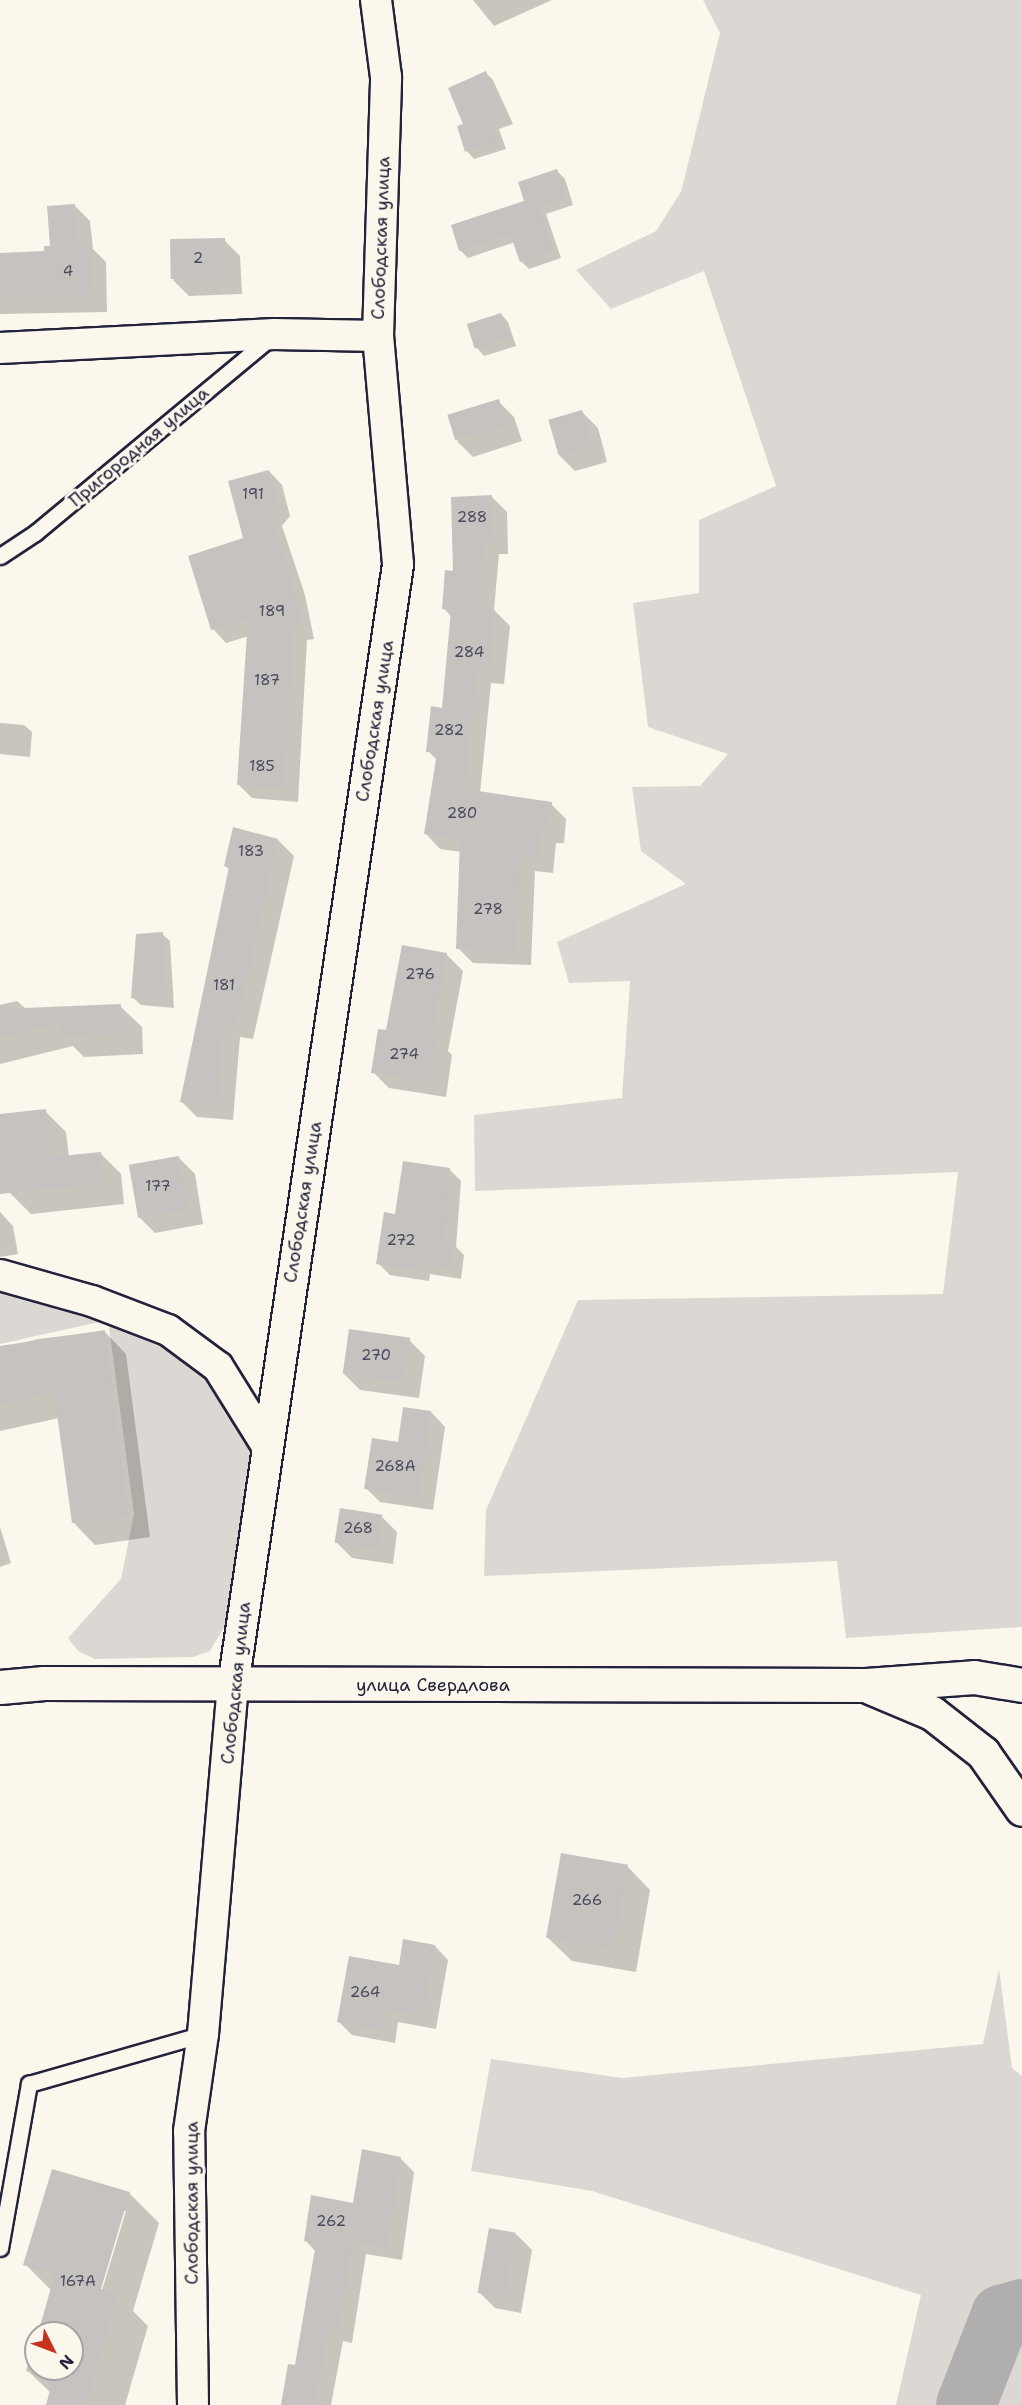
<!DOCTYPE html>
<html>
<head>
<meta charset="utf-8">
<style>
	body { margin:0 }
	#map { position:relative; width:1022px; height:2405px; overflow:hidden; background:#fbf7ec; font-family:"Shantell Sans",sans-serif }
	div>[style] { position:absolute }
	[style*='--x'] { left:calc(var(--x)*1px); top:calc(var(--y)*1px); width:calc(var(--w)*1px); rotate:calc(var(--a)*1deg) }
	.green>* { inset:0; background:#dbd8d3 }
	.shadow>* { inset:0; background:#0003 }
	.river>* { height:60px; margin:-30px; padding:0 30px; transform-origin:30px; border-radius:30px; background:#b1aeb0 }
	.building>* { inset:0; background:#c6c2c0; transform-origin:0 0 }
	.roads { filter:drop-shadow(2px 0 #22223b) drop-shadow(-2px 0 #22223b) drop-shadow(0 2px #22223b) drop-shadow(0 -2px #22223b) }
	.service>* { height:15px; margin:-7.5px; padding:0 7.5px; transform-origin:7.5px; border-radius:7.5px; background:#fbf7ec }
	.minor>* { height:30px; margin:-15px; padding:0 15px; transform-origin:15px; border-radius:15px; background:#fbf7ec }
	.secondary>* { height:33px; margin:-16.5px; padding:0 16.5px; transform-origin:16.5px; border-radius:16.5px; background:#fbf7ec }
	span { translate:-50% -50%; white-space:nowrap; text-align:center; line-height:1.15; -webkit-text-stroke:6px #fbf7ec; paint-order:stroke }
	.number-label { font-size:15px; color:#4b4a5c }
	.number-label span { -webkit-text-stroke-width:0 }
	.street-label { font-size:18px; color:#22223b }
	.north { position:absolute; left:24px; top:2321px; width:60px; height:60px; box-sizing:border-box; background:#fbf7ec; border:2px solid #a4a2a5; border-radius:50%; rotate:132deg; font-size:16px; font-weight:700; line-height:24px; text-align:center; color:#22223b }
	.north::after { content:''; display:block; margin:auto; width:21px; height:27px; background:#c8321e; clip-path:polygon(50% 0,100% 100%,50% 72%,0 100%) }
</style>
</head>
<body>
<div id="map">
	<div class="green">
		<div style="clip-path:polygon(703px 0,1022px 0,1022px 1627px,846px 1638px,837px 1561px,484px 1576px,486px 1510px,578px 1300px,943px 1294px,958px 1172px,475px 1191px,474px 1115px,622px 1098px,630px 981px,569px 983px,557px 942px,686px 884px,641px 851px,632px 787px,700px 786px,728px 754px,648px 727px,633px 603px,699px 593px,699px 520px,776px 486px,704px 271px,611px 309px,576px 270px,656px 231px,681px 192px,720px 33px)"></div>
		<div style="clip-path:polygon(0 1289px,93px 1311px,165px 1346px,215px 1385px,254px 1458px,226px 1624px,210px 1651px,193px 1657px,95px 1659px,78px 1651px,68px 1638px,121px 1579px,134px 1514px,108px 1320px,0 1344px)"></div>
		<div style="clip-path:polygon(999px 1969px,1012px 2068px,1022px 2076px,1022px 2293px,989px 2303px,976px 2405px,896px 2405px,921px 2295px,592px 2191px,471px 2171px,491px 2059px,622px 2078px,983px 2044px)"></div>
		<div style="clip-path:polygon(1022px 2320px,1022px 2405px,989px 2405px,1009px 2324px)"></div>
	</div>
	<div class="shadow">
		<div style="clip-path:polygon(473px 0,552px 0,494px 26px)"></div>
		<div style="clip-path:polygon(486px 73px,493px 80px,513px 124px,499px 129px,506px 149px,474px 159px,467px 151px,465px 125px)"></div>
		<div style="clip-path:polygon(557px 171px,565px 179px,573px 205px,546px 214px,561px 258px,529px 269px,521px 261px,515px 242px,468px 258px,460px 250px,526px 202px)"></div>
		<div style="clip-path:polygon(74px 205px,90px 221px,93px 249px,106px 262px,107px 312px,0 314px,0 256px,46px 252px)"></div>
		<div style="clip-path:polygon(224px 240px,240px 256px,242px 294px,189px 296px,173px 280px)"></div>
		<div style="clip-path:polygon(501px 314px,508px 322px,516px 346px,484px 356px,477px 348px)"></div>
		<div style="clip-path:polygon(498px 401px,514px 417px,522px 441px,473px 457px,457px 441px)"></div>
		<div style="clip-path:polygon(582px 412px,598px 428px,607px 462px,575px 471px,559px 455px)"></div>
		<div style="clip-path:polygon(269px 471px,282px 485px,290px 516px,282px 526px,305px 595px,314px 639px,307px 640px,298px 802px,252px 798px,239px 785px,249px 636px,226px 643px,213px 629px)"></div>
		<div style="clip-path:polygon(492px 497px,507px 512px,508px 554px,499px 554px,494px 610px,510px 626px,504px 684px,491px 683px,480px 793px,551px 804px,566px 819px,564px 843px,556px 843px,553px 873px,535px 871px,531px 965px,473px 963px,458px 948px,461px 852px,440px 849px,426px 834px,437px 760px,428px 751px,443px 709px,452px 617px,443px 608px,455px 572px)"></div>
		<div style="clip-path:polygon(0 723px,24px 725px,32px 732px,30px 757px,0 754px)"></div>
		<div style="clip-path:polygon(278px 840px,294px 856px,253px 1039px,240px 1037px,233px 1120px,197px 1117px,181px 1101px,230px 870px,225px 866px)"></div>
		<div style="clip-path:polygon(162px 934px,170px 941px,174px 1008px,141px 1005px,133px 998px)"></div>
		<div style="clip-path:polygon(403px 947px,447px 955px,463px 971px,448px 1051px,452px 1055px,446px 1097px,389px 1088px,373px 1072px,387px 1032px)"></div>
		<div style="clip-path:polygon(17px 1001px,26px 1009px,120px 1006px,142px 1027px,143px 1054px,84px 1057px,73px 1046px,0 1064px,0 1005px)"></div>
		<div style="clip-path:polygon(45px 1111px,66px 1132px,69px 1157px,100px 1153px,121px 1174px,124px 1204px,31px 1214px,10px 1193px,0 1167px,0 1115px)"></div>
		<div style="clip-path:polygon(179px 1158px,195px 1174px,203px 1224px,155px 1233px,139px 1217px)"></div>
		<div style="clip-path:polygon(449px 1169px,461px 1181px,456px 1247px,464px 1255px,461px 1279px,430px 1274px,429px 1281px,390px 1275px,378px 1263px,397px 1216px)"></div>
		<div style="clip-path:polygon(0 1212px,13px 1226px,18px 1254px,0 1257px)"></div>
		<div style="clip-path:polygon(104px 1331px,126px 1354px,150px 1537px,95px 1545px,73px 1522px,59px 1418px,0 1431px,0 1349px,38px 1339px)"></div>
		<div style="clip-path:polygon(409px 1340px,425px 1356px,419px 1398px,360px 1390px,344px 1374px)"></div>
		<div style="clip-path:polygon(431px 1412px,445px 1427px,433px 1510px,380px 1502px,366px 1488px,399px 1444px)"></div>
		<div style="clip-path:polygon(381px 1516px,397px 1532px,393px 1564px,352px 1558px,336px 1542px)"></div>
		<div style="clip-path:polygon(0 1527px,11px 1563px,0 1567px)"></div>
		<div style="clip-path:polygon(627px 1866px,650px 1890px,636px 1972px,572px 1961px,548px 1938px)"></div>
		<div style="clip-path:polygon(404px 1941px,435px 1946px,448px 1960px,436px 2029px,398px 2022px,395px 2043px,352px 2035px,339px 2022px,400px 1966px)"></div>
		<div style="clip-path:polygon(400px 2158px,414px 2172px,402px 2260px,366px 2254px,352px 2343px,343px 2341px,331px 2405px,282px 2405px,297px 2367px,316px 2252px,305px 2240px,354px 2205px)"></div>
		<div style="clip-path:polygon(evenodd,129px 2193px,159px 2223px,133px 2311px,148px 2326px,125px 2405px,47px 2405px,51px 2393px,28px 2371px,36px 2344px,36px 2369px,72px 2369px,72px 2333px,39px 2333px,52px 2291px,25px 2264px,129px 2193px,123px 2211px,126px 2211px,100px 2297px,97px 2296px,123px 2211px)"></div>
		<div style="clip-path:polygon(516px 2234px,532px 2250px,521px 2313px,495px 2308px,479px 2292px)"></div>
	</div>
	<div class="river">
		<div style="--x:966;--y:2405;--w:97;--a:-68.7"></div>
		<div style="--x:1001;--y:2315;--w:22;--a:-16"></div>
	</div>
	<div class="building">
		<div style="clip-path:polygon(486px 71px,506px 117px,493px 121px,499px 141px,465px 152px,457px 126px,463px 124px,448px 88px)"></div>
		<div style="clip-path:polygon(557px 169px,566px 197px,539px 207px,554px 251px,520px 262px,510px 234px,459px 251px,451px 225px,524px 201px,518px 182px)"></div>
		<div style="clip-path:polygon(75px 204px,79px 246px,91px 245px,92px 297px,0 297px,0 253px,44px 251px,44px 246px,50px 246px,47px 206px)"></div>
		<div style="left:225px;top:238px;width:40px;height:55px;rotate:89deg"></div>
		<div style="left:501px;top:313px;width:26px;height:36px;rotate:72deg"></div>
		<div style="left:499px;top:399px;width:27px;height:54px;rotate:73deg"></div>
		<div style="left:582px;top:410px;width:37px;height:35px;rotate:74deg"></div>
		<div style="clip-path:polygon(269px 470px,277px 501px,269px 511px,292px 580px,301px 625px,294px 627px,284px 789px,237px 785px,248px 618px,211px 630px,188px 556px,243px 538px,228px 481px)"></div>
		<div style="clip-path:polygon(492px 495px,494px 539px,484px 540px,478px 608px,495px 610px,490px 670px,477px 669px,465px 789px,552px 802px,549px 829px,541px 829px,539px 859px,520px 857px,517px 951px,456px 949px,460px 840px,424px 834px,437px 753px,426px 752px,431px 706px,442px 708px,451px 610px,442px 609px,445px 570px,453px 571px,451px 497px)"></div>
		<div style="clip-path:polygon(233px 827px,278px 839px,237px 1024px,224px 1022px,217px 1105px,180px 1102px,229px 867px,224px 866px)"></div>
		<div style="clip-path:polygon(163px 932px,167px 1001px,131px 998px,136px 934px)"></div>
		<div style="clip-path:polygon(402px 945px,447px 953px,432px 1037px,436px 1037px,430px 1081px,371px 1073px,378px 1029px,386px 1030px)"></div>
		<div style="clip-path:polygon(121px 1004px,122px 1033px,61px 1036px,60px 1023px,0 1038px,0 1009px)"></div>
		<div style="clip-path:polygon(46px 1109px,51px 1157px,101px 1152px,104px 1183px,0 1194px,0 1114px)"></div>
		<div style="left:179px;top:1156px;width:54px;height:51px;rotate:80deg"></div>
		<div style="clip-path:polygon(403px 1161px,450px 1168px,446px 1195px,451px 1196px,444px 1240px,453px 1242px,449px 1268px,418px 1263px,417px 1270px,376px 1264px,384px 1212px,395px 1214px)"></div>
		<div style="left:349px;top:1329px;width:62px;height:45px;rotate:8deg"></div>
		<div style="clip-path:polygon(105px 1330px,129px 1516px,72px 1523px,54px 1392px,0 1404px,0 1346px)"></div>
		<div style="clip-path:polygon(403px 1407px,431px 1411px,419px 1497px,364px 1489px,372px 1438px,398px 1442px)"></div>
		<div style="left:340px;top:1508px;width:43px;height:35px;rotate:9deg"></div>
		<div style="left:561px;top:1853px;width:68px;height:86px;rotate:10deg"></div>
		<div style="clip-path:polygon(403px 1939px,435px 1945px,423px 2017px,385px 2009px,381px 2030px,337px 2022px,349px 1956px,399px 1965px)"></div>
		<div style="clip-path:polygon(362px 2149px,401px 2157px,388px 2247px,353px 2241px,339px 2330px,329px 2328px,315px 2405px,281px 2405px,288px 2364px,295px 2365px,316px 2243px,304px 2241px,311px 2195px,353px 2203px)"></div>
		<div style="clip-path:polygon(52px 2169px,130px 2192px,101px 2289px,118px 2294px,86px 2405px,46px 2405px,53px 2379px,26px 2371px,36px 2338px,36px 2369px,72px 2369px,72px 2333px,38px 2333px,55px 2274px,23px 2265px)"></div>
		<div style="left:489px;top:2228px;width:27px;height:66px;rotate:10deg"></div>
	</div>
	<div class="roads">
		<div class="service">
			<div style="--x:0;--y:556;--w:42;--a:-33.3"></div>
			<div style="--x:35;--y:533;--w:305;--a:-39.7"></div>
			<div style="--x:0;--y:2248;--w:167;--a:-80"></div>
			<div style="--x:29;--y:2084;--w:181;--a:-16"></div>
		</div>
		<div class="minor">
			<div style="--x:0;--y:348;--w:275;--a:-2.9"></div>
			<div style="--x:275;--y:334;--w:103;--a:1.1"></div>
			<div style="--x:0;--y:1275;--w:96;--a:15.8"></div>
			<div style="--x:92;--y:1301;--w:81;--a:20.9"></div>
			<div style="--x:168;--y:1330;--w:62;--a:36.5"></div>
			<div style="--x:218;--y:1367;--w:91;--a:58.1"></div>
			<div style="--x:193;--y:2405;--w:274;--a:-90.8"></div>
			<div style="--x:189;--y:2131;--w:98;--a:-81.8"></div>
			<div style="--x:203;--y:2034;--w:349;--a:-85.1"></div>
			<div style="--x:233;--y:1686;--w:1134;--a:-81.63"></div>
			<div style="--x:398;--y:564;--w:229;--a:-95"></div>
			<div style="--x:378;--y:336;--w:259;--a:-88.2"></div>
			<div style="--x:386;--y:77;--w:78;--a:-97.4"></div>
		</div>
		<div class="secondary">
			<div style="--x:0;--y:1687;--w:44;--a:-5.2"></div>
			<div style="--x:44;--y:1683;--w:822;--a:0.14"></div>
			<div style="--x:866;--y:1685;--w:108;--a:-4.2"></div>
			<div style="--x:974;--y:1677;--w:49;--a:9.5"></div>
			<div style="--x:870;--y:1687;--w:67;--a:22.8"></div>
			<div style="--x:932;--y:1713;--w:65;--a:38.1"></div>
			<div style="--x:983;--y:1753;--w:68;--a:55.1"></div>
		</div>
	</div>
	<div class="number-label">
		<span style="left:198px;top:259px">2</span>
		<span style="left:68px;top:272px">4</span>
		<span style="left:253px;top:495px">191</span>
		<span style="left:472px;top:518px">288</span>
		<span style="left:272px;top:612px">189</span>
		<span style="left:469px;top:653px">284</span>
		<span style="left:267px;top:681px">187</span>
		<span style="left:449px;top:731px">282</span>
		<span style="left:262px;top:767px">185</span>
		<span style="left:462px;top:814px">280</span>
		<span style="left:251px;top:852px">183</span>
		<span style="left:488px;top:910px">278</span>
		<span style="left:420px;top:975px">276</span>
		<span style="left:224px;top:986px">181</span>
		<span style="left:404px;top:1055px">274</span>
		<span style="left:158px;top:1187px">177</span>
		<span style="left:401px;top:1241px">272</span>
		<span style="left:376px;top:1356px">270</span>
		<span style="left:395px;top:1467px">268А</span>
		<span style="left:358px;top:1529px">268</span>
		<span style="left:587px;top:1901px">266</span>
		<span style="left:365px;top:1993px">264</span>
		<span style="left:331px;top:2222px">262</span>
		<span style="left:78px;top:2282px">167А</span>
	</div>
	<div class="street-label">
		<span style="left:381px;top:238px;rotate:-88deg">Слободская улица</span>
		<span style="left:139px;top:447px;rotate:-40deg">Пригородная улица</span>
		<span style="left:375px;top:721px;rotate:-81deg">Слободская улица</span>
		<span style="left:303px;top:1202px;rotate:-81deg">Слободская улица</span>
		<span style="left:236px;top:1683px;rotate:-84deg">Слободская улица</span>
		<span style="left:433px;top:1685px">улица Свердлова</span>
		<span style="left:192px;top:2203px;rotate:-90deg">Слободская улица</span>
	</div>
	<div class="north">N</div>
</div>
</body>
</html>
